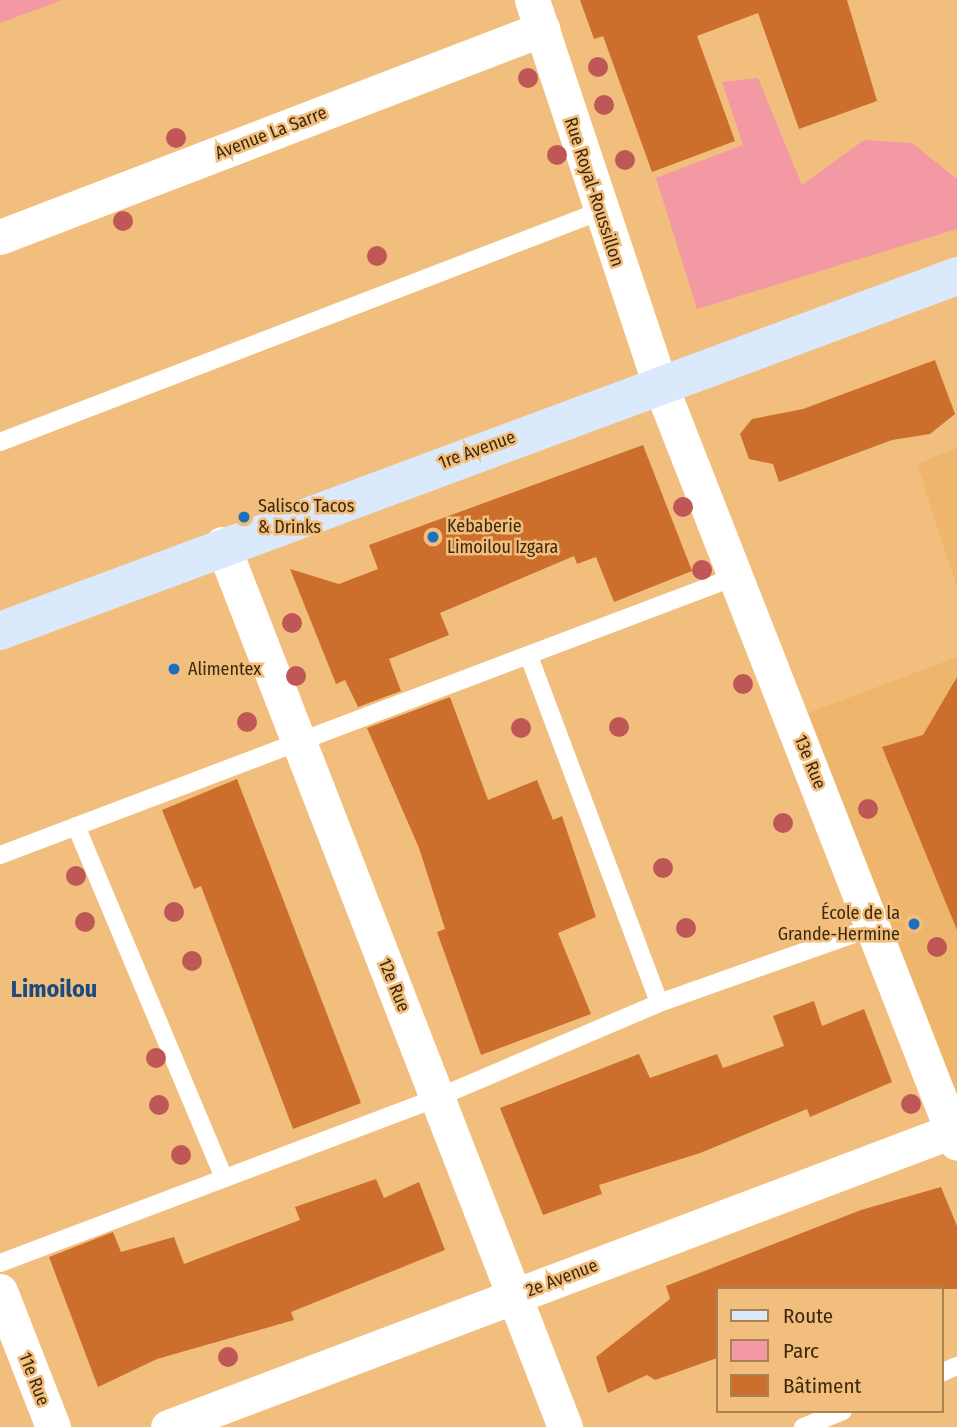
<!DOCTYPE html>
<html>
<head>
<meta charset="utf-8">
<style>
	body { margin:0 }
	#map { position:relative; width:957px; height:1427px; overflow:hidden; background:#f2be7d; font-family:"Fira Sans Condensed",sans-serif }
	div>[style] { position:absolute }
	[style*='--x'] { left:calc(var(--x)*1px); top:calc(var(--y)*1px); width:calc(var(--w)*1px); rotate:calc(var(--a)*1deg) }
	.built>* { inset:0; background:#eeb56c }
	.green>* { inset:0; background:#f299a4 }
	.building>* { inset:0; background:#cc6f2c }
	.lane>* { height:18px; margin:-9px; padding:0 9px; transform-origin:9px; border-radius:9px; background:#fff }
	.street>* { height:35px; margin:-17.5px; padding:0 17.5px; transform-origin:17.5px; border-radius:17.5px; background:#fff }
	.secondary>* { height:38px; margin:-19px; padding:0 19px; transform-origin:19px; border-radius:19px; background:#daeafc }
	.trees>* { width:20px; height:20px; margin:-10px; border-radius:50%; background:#bf5756 }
	.dots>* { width:19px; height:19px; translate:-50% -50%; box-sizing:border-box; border:4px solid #f2be7d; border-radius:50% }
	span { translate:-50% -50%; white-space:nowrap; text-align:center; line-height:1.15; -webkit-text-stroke:5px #f2be7d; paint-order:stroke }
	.street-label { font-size:18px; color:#3d290d }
	.poi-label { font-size:18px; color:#3d290d }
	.left { translate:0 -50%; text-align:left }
	.right { translate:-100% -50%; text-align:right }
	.district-label { font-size:24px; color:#1a4b7e; font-weight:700 }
	.legend { position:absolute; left:716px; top:1287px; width:228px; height:126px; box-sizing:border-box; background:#f2be7d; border:2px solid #aa8250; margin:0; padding:9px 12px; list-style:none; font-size:21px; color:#3d290d }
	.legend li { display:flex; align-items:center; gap:14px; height:35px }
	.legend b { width:35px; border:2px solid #aa8250 }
</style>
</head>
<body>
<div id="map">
	<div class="built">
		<div style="clip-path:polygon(957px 448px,957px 588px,917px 464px)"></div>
		<div style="clip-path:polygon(957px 657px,957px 1129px,792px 719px)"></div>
	</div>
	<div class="green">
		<div style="clip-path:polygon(0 0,62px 0,0 23px)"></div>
		<div style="clip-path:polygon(758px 78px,802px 185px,864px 140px,912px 143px,957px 179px,957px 229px,697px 309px,656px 178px,743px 145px,722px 82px)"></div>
	</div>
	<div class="building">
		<div style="clip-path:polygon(580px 0,847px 0,877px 101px,799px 129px,758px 13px,697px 36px,735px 141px,652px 172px,603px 36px,594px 39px)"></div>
		<div style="clip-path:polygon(935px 360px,955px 414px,930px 434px,892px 440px,779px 482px,773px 464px,749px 459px,740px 434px,752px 419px,803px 409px)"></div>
		<div style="clip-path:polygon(643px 445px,692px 571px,614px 602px,596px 557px,577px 564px,574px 556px,440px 613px,449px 635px,389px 659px,401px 691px,358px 707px,345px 680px,336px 684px,290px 569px,339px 584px,378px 569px,369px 545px)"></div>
		<div style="clip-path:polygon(957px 677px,957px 930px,882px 747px,923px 735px)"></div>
		<div style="clip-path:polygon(450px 697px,488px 800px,537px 780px,553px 820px,562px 816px,596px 917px,558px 933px,591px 1014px,481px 1055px,437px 932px,445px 929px,419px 848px,367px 728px)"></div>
		<div style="clip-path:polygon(237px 779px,361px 1103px,293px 1129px,201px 886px,194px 889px,162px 810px)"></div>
		<div style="clip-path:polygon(814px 1001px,822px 1026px,864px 1009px,892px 1082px,810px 1117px,807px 1109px,700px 1153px,599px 1185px,602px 1194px,543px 1215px,500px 1108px,639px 1054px,650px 1078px,717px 1054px,723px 1068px,784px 1046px,773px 1016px)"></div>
		<div style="clip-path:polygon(376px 1179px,384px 1198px,419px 1182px,445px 1250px,291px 1312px,294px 1320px,157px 1359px,98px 1387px,49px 1257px,113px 1232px,121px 1252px,174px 1237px,184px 1264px,300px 1220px,295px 1207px)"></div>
		<div style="clip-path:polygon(941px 1187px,957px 1226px,957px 1289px,717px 1289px,717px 1358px,655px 1380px,647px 1375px,608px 1393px,596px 1357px,670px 1299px,666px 1286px,861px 1210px)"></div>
	</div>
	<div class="lane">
		<div style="--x:0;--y:442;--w:641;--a:-21.04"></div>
		<div style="--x:530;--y:659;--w:367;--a:69.4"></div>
		<div style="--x:76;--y:826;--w:379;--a:67.2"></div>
		<div style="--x:0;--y:855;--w:788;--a:-20.73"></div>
		<div style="--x:0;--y:1263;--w:469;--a:-20.7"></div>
		<div style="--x:439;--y:1097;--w:239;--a:-23.1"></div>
		<div style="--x:659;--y:1003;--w:230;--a:-19.5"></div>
		<div style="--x:941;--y:1373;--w:17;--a:-24"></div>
		<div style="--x:803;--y:1427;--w:43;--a:-21.8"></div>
	</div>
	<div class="street">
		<div style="--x:532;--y:0;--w:403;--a:71.6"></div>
		<div style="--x:659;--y:382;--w:817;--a:68.62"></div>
		<div style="--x:0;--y:237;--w:581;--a:-20.99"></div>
		<div style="--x:222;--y:544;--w:947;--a:68.77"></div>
		<div style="--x:0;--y:1291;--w:146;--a:68.7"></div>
		<div style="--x:168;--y:1427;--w:843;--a:-20.69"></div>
	</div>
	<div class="secondary">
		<div style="--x:0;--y:631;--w:1021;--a:-20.35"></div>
	</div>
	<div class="trees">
		<div style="left:598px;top:67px"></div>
		<div style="left:528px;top:78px"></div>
		<div style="left:604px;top:105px"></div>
		<div style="left:176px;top:138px"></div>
		<div style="left:557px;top:155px"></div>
		<div style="left:625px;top:160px"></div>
		<div style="left:123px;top:221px"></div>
		<div style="left:377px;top:256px"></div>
		<div style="left:683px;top:507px"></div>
		<div style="left:702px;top:570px"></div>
		<div style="left:292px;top:623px"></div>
		<div style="left:296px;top:676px"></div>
		<div style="left:743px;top:684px"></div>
		<div style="left:247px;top:722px"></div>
		<div style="left:619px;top:727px"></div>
		<div style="left:521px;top:728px"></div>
		<div style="left:868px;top:809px"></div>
		<div style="left:783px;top:823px"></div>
		<div style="left:663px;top:868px"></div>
		<div style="left:76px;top:876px"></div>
		<div style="left:174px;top:912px"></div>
		<div style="left:85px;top:922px"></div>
		<div style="left:686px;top:928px"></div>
		<div style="left:937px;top:947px"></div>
		<div style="left:192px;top:961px"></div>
		<div style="left:156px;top:1058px"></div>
		<div style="left:911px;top:1104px"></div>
		<div style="left:159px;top:1105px"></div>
		<div style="left:181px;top:1155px"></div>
		<div style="left:228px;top:1357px"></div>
	</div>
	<div class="dots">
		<div style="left:244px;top:517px;background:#1d6ebc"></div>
		<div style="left:433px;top:537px;background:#1d6ebc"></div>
		<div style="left:174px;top:669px;background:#1d6ebc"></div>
		<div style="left:914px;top:924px;background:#1d6ebc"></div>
	</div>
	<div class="street-label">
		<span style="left:271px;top:133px;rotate:-21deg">Avenue La Sarre</span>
		<span style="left:594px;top:192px;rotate:72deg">Rue Royal-Roussillon</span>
		<span style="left:477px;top:450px;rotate:-20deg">1re Avenue</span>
		<span style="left:810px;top:762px;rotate:68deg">13e Rue</span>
		<span style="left:394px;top:985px;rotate:68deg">12e Rue</span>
		<span style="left:562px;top:1278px;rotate:-21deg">2e Avenue</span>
		<span style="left:34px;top:1379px;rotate:69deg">11e Rue</span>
	</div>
	<div class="poi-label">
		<span class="left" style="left:258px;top:517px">Salisco Tacos<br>&amp; Drinks</span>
		<span class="left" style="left:447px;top:537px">Kebaberie<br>Limoilou Izgara</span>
		<span class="left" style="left:188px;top:669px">Alimentex</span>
		<span class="right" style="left:900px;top:924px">École de la<br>Grande-Hermine</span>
	</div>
	<div class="district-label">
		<span style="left:54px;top:990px">Limoilou</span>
	</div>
	<ul class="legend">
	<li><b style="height:9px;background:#daeafc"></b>Route</li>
	<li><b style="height:19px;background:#f299a4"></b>Parc</li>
	<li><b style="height:19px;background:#cc6f2c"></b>Bâtiment</li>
	</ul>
</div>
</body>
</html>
